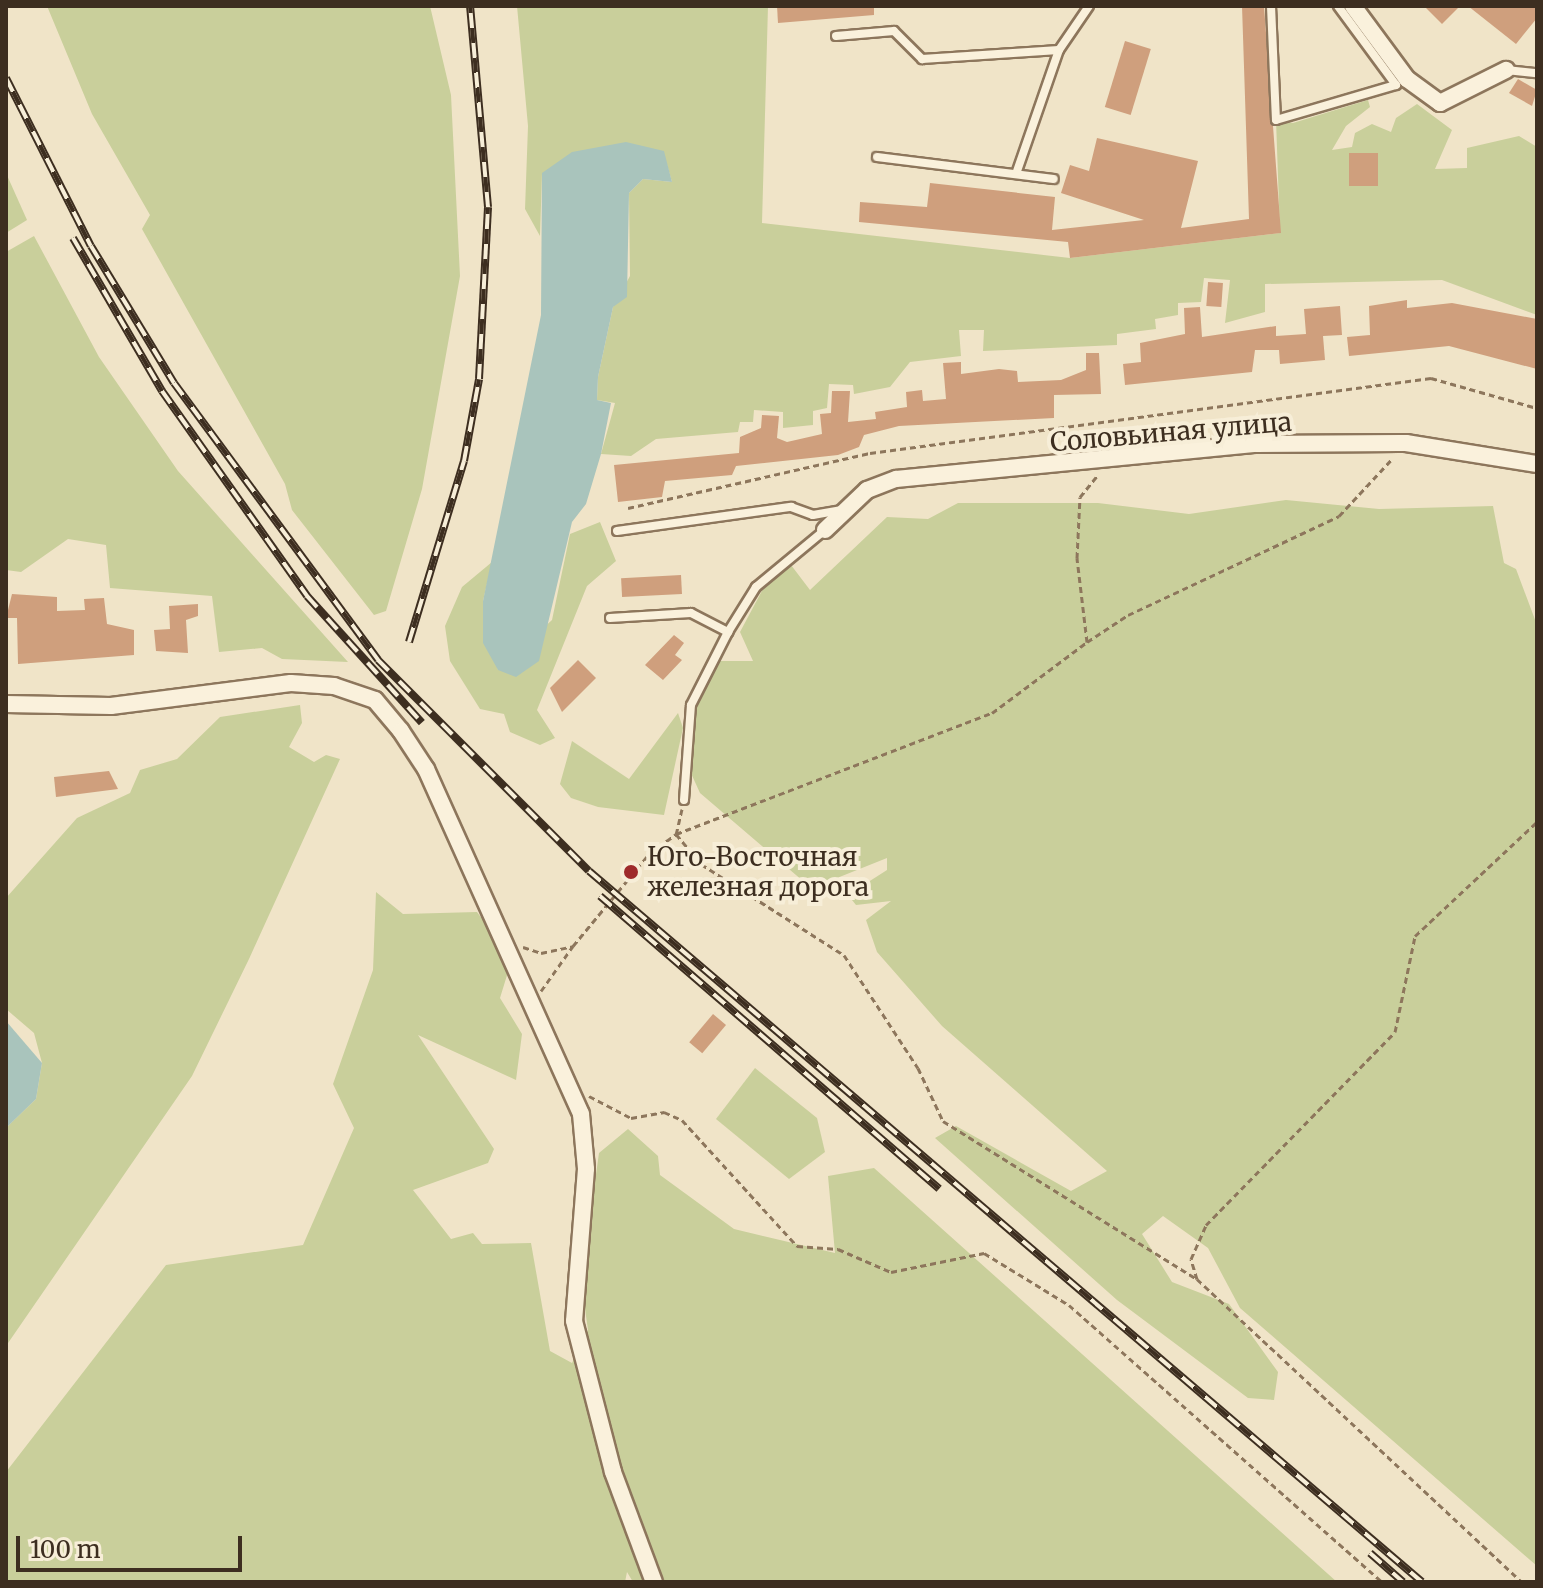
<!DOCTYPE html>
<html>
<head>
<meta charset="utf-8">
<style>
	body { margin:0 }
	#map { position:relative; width:1543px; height:1588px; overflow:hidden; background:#f0e4c8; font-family:Merriweather,serif }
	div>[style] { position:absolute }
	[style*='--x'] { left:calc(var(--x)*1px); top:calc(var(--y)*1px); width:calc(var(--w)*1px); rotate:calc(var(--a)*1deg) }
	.green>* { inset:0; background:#c9cf9b }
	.water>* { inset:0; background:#a9c4bc }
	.building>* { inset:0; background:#cf9f7d; transform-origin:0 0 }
	.path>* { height:3px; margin-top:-1.5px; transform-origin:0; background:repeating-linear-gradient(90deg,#8d765c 0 6px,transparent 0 10px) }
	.roads { filter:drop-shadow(2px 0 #8d765c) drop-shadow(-2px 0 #8d765c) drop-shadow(0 2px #8d765c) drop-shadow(0 -2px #8d765c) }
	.lane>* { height:8px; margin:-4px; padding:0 4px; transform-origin:4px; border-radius:4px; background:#faf1dc }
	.street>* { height:16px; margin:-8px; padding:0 8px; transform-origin:8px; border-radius:8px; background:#faf1dc }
	.rail>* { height:8px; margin-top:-4px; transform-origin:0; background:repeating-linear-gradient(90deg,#f7eed8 0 15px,#3d2e20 0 30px); box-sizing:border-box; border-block:2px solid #3d2e20 }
	.dots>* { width:22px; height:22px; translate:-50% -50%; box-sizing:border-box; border:4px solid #f7eed8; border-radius:50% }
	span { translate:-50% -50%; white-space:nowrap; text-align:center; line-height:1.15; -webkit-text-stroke:8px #f7eed8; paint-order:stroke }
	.street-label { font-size:26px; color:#3d2e20 }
	.poi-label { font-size:26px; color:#3d2e20 }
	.left { translate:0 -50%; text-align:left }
	.frame { position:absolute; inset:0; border:8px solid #3d2e20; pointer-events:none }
	.scale { position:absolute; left:16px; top:1536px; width:226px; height:36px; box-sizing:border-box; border:4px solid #3d2e20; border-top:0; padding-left:10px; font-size:24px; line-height:28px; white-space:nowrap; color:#3d2e20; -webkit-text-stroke:6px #f7eed8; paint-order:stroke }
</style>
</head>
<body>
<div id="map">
	<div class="green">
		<div style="clip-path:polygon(47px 6px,430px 6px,451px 95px,460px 276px,422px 489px,386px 611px,374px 615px,292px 510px,285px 484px,142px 229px,150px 215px,92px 114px)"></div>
		<div style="clip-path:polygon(517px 6px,768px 6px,762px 223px,1070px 258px,1280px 233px,1276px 120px,1293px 123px,1368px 100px,1370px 107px,1346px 126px,1332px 150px,1352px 147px,1355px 133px,1372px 124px,1391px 132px,1396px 118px,1417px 104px,1452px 130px,1435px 169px,1467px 168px,1467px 148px,1519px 136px,1537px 147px,1537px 315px,1442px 280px,1265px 284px,1265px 312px,1225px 323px,1230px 280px,1204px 278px,1201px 302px,1178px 303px,1178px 315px,1155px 319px,1156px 329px,1117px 334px,1117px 345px,983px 351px,984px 330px,959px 330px,961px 356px,910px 362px,890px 387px,854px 394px,853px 385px,829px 384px,827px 408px,813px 411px,813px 425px,783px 428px,783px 412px,754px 410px,753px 422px,740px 422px,738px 432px,656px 439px,631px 456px,601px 454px,615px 403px,597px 400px,598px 377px,613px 307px,630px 276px,629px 193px,643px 179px,672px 182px,663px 151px,542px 174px,540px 236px,525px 209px,528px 126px)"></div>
		<div style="clip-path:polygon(6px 173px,27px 220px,6px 233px)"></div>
		<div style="clip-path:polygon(34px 236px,99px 357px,178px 471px,348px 662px,282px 659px,262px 648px,219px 652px,212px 596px,110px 588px,106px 545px,68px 539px,21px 572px,6px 570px,6px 252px)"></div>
		<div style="clip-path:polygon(1286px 500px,1379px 509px,1493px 506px,1504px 563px,1516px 569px,1537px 625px,1537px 1566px,1240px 1308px,1208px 1248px,1163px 1216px,1142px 1234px,1172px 1282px,1229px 1304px,1278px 1372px,1274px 1400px,1248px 1398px,1117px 1300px,935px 1138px,956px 1126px,1071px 1191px,1107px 1171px,942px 1026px,877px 952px,866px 920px,891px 901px,856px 905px,848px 895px,887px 870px,887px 858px,832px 880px,803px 881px,700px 793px,690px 771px,695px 709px,720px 661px,753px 661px,740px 632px,765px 585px,791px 565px,810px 590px,887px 517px,928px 519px,958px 503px,1098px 503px,1189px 514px)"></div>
		<div style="clip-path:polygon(600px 522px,616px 561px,587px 586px,537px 710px,555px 738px,540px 745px,510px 732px,504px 714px,480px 709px,450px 661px,445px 626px,462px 587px,492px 562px,483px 601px,498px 670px,552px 620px,570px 534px)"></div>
		<div style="clip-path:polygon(300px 705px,302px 723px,289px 747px,314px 762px,326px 755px,340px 759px,249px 959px,192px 1076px,6px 1346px,6px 1128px,36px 1099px,42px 1063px,34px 1033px,6px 1009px,6px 898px,77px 818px,130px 793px,140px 770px,177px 759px,220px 717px)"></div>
		<div style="clip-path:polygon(678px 713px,683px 728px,664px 815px,598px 807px,571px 798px,560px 784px,572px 741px,629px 779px)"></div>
		<div style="clip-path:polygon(376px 892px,403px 914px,477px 912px,512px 959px,500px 998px,522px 1034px,516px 1080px,418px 1035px,494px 1149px,488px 1163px,413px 1190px,451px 1239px,473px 1233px,482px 1244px,531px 1243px,550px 1351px,572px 1363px,588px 1330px,581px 1281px,599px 1153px,628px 1129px,658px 1156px,660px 1175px,734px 1229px,835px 1253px,828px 1176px,874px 1168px,1337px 1582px,633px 1582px,627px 1572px,625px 1582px,6px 1582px,6px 1472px,166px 1265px,303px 1245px,354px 1128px,333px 1084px,373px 970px)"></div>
		<div style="clip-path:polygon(755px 1068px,817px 1118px,825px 1152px,789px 1179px,716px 1119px)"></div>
	</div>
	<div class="water">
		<div style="clip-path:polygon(626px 142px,664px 151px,672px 182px,643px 179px,629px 193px,627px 297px,613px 307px,598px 377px,597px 400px,611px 403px,601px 454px,586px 504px,572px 522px,539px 661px,516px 677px,498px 670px,483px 643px,483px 601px,541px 315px,542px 173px,572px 152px)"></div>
		<div style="clip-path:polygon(6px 1021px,42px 1063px,36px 1099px,6px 1128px)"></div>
	</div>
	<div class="building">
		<div style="clip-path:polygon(777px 6px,874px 6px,874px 15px,778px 23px)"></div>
		<div style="clip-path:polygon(1242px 6px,1264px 6px,1281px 233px,1070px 258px,1068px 242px,859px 222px,860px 202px,927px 207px,930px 183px,1055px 197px,1052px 230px,1144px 220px,1061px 193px,1070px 165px,1089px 171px,1097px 138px,1198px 161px,1181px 228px,1249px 219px)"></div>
		<div style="clip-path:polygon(1424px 6px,1460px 6px,1442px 24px)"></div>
		<div style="clip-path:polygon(1468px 6px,1537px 6px,1537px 18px,1516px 44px)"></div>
		<div style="left:1125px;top:41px;width:27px;height:69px;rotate:17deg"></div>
		<div style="clip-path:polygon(1518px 79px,1537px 90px,1532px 106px,1509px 93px)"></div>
		<div style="left:1349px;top:153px;width:29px;height:33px"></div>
		<div style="left:1208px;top:282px;width:15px;height:24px;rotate:4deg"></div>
		<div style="clip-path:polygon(1407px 300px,1407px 308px,1452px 303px,1537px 319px,1537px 369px,1449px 346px,1349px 356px,1347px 337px,1370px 335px,1369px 306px)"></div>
		<div style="clip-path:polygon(1340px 306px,1342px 335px,1323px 336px,1325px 360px,1280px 364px,1279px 350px,1255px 350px,1252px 372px,1125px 385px,1123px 364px,1141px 362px,1140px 343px,1185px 334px,1184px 308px,1200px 307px,1202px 337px,1276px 326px,1276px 336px,1306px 334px,1304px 309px)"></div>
		<div style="clip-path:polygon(1086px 353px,1099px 353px,1101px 394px,1054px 395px,1054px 418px,899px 426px,864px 435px,859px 447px,838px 455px,736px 466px,732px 475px,665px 481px,662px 497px,618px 502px,614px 465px,739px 453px,740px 437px,761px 428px,762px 415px,779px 416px,777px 438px,787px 442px,822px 434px,820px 414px,831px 413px,832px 391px,850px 391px,848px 422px,876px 419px,875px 412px,907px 407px,906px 392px,922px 390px,923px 401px,946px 399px,943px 363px,961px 362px,961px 374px,999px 369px,1017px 371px,1018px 382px,1061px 380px,1086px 370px)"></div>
		<div style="left:681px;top:575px;width:19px;height:60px;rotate:87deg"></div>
		<div style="clip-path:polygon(12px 594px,57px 597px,57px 611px,85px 610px,84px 599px,104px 598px,107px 624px,134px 630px,134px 655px,18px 664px,17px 618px,6px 618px)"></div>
		<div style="clip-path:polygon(198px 604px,198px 616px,186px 620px,188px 653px,156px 651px,154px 630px,170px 629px,169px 606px)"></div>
		<div style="clip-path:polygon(674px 635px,684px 643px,675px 655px,682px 660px,663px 680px,645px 665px)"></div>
		<div style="clip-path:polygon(578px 660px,596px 678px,562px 712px,550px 688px)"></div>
		<div style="clip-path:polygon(109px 771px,118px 789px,56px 797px,54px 777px)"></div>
		<div style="left:713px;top:1014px;width:17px;height:37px;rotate:40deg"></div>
	</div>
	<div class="path">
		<div style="--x:628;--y:508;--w:248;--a:-12.8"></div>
		<div style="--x:870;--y:453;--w:566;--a:-7.61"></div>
		<div style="--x:1431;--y:378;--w:110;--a:15.8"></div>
		<div style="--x:1087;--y:642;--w:49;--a:-33.4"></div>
		<div style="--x:1128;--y:615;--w:233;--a:-25.1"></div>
		<div style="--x:1339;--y:516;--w:78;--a:-47.1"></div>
		<div style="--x:682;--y:809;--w:26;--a:103"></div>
		<div style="--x:676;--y:834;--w:39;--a:50"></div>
		<div style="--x:701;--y:864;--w:169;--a:32.5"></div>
		<div style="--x:844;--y:955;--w:135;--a:56.8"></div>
		<div style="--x:918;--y:1068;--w:59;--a:64.7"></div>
		<div style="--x:943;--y:1121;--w:299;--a:31.9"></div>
		<div style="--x:1197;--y:1279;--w:444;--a:43"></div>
		<div style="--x:523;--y:947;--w:19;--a:18"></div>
		<div style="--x:541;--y:953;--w:33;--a:-12"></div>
		<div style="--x:573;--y:946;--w:121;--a:-50.4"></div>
		<div style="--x:650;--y:853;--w:32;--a:-36"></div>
		<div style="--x:676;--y:834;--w:338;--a:-21"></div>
		<div style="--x:992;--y:713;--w:119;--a:-36.8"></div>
		<div style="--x:1087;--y:642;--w:85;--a:-96.8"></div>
		<div style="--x:1077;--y:558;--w:61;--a:-87.2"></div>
		<div style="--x:1080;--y:497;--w:28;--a:-51"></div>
		<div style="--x:541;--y:991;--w:55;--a:-54.6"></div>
		<div style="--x:589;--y:1096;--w:47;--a:27.6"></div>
		<div style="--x:631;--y:1118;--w:34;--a:-10"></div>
		<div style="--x:664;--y:1112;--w:20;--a:24"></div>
		<div style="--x:682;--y:1120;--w:171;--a:47.6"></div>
		<div style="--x:797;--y:1246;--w:41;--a:4.2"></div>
		<div style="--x:838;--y:1249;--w:58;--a:23.5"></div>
		<div style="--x:891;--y:1272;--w:95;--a:-11.5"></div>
		<div style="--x:984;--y:1253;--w:100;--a:31.5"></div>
		<div style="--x:1069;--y:1305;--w:418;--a:41.5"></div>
		<div style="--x:1197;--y:1279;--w:21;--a:-107"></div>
		<div style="--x:1191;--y:1259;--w:37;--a:-66"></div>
		<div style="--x:1206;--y:1225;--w:270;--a:-45.6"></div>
		<div style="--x:1395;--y:1032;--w:98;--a:-78.2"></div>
		<div style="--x:1415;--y:936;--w:167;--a:-43.1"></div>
	</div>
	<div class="roads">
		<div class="lane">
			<div style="--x:1271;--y:6;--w:114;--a:87.5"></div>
			<div style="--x:1276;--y:120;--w:125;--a:-16.3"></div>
			<div style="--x:1396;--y:85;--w:98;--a:-126.3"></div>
			<div style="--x:836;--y:36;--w:58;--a:-4.9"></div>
			<div style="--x:894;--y:31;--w:40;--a:45"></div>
			<div style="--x:922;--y:59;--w:137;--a:-3.8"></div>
			<div style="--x:1506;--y:70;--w:31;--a:6"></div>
			<div style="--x:877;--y:157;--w:178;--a:7.1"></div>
			<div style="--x:1016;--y:174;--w:131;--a:-70.9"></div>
			<div style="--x:1059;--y:50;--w:53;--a:-55.7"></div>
			<div style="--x:617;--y:531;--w:176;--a:-7.9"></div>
			<div style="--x:791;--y:507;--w:23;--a:20"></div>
			<div style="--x:813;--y:515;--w:28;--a:-10"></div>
			<div style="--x:610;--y:618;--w:81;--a:-3.5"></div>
			<div style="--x:691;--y:613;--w:42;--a:27.2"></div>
			<div style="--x:684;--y:800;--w:95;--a:-85.8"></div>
			<div style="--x:691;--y:705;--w:82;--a:-63.1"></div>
			<div style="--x:728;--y:632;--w:53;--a:-58.1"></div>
			<div style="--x:756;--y:587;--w:89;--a:-39.6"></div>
		</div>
		<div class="street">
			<div style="--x:1353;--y:6;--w:91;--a:53.5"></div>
			<div style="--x:1407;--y:79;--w:41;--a:36"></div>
			<div style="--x:1440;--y:103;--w:74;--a:-26.6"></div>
			<div style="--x:825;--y:530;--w:58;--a:-43.6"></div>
			<div style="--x:867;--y:490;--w:31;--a:-21"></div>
			<div style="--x:896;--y:479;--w:362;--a:-5.6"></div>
			<div style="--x:1256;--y:444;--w:150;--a:-0.4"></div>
			<div style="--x:1406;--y:443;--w:133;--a:9.1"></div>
			<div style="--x:6;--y:704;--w:105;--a:1.1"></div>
			<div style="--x:111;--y:706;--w:181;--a:-7.3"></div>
			<div style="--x:291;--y:683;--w:43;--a:4"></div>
			<div style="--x:334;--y:686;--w:43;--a:18.9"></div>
			<div style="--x:375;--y:700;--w:40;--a:50"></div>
			<div style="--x:401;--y:731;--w:45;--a:56.7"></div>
			<div style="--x:426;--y:769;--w:378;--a:65.8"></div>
			<div style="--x:581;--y:1114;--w:55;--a:84.8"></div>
			<div style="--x:586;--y:1169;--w:152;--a:94.5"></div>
			<div style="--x:574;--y:1321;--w:156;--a:75.5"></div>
			<div style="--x:613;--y:1472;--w:117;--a:69.6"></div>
		</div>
	</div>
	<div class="rail">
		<div style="--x:6;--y:78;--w:188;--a:63.2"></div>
		<div style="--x:91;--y:246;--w:160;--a:58.8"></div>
		<div style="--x:174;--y:383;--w:344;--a:53.6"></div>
		<div style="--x:378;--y:660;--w:298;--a:45"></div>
		<div style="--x:589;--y:871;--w:1095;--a:40.48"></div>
		<div style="--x:73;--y:238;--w:177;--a:59.8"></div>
		<div style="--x:162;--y:391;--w:251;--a:54.7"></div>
		<div style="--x:307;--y:596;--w:171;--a:47.8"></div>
		<div style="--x:409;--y:642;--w:189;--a:-73.1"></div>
		<div style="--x:464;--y:461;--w:83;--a:-79.6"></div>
		<div style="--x:479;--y:379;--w:172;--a:-87"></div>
		<div style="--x:488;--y:207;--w:202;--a:-95.1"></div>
		<div style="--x:600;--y:896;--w:448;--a:40.8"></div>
		<div style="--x:1370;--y:1553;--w:44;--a:41.3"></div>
	</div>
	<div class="dots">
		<div style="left:631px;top:872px;background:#9e2a2b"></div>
	</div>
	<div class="street-label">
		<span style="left:1171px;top:432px;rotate:-5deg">Соловьиная улица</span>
	</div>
	<div class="poi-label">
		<span class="left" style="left:647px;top:872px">Юго-Восточная<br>железная дорога</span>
	</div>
	<div class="frame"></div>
	<div class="scale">100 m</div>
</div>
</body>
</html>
